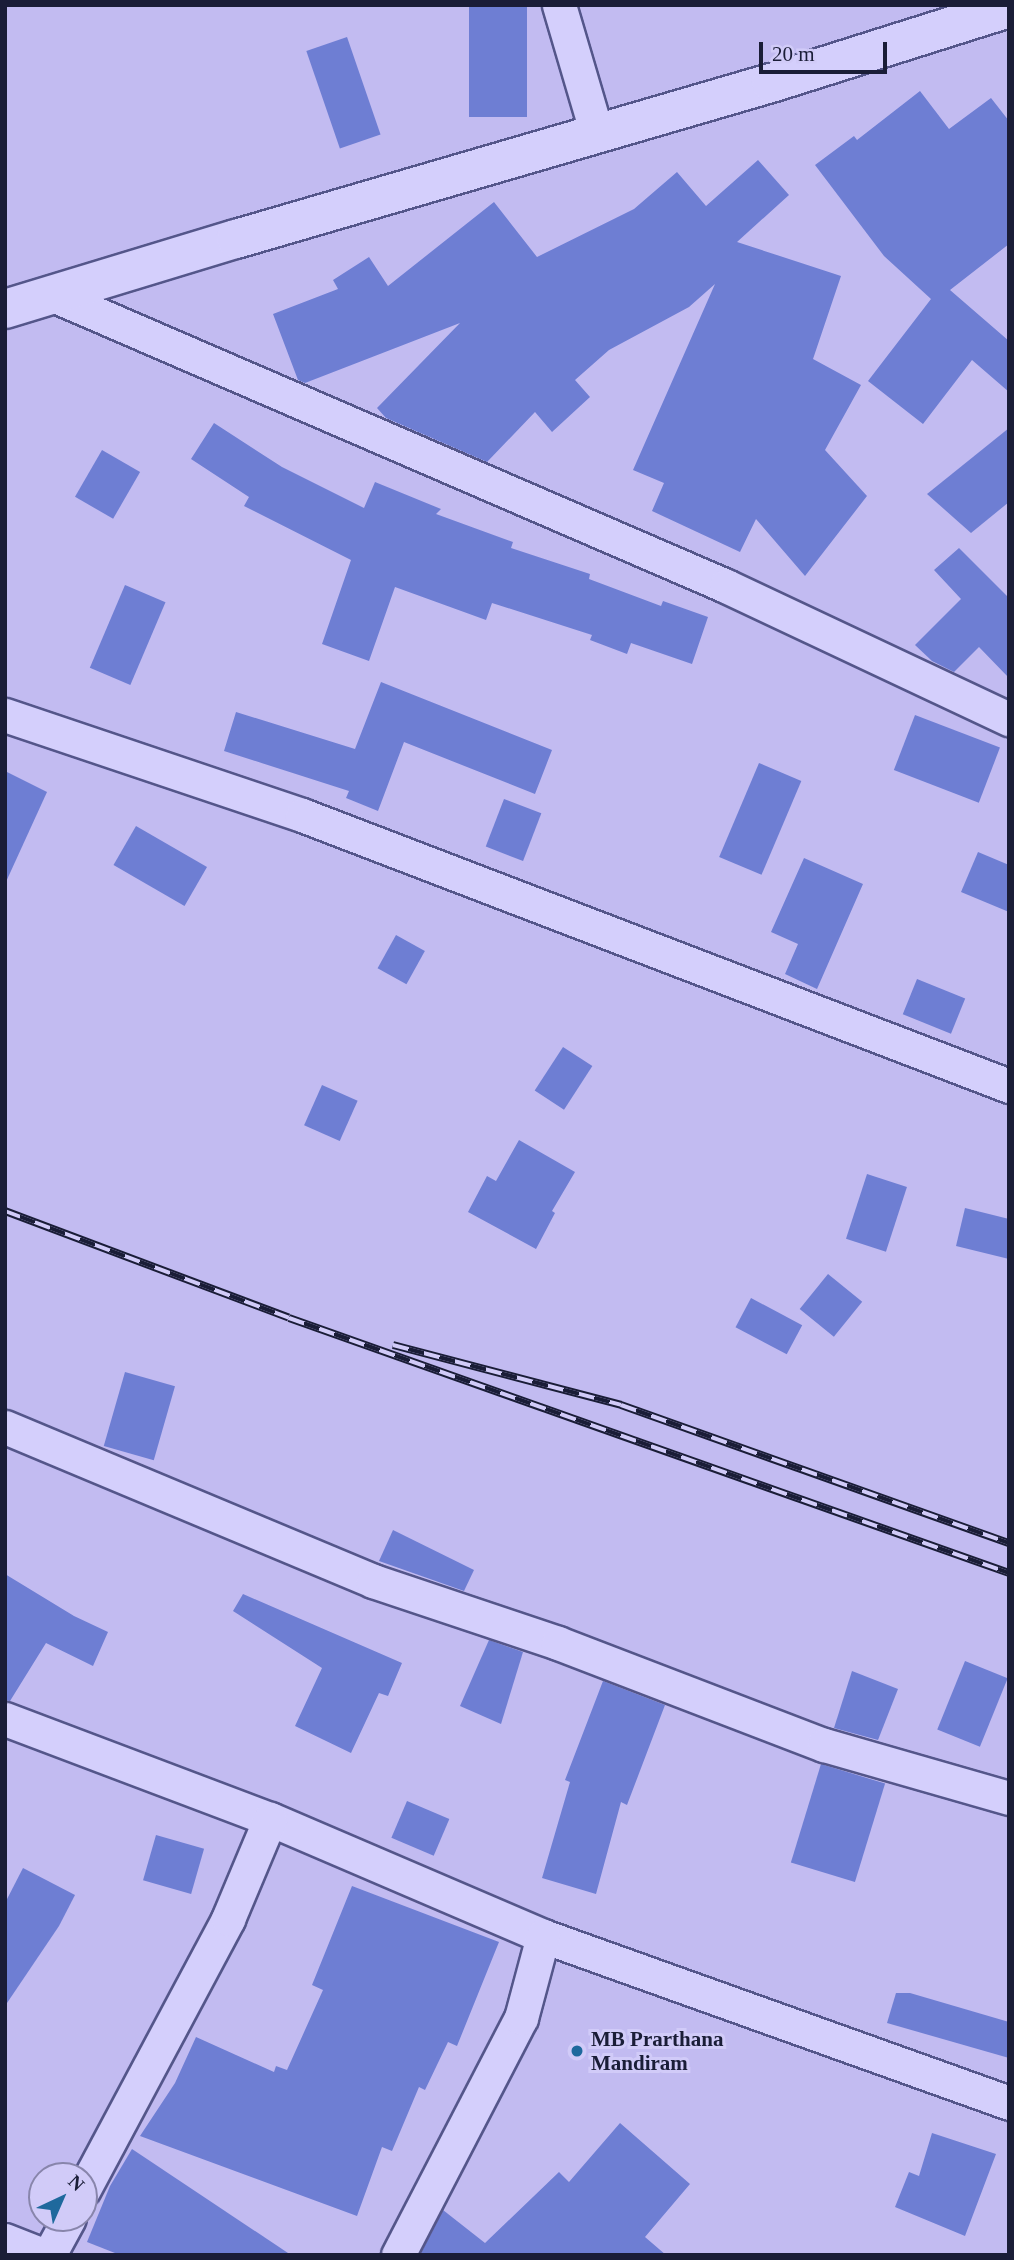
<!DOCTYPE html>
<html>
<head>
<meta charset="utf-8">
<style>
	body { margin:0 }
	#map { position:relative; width:1014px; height:2260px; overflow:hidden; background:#c2bbf1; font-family:Georgia,serif }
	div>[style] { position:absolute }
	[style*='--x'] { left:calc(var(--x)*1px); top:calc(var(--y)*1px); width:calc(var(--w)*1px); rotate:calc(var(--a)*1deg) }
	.building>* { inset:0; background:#6e7ed3; transform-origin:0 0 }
	.roads { filter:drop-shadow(2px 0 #54568a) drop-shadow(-2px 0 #54568a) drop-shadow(0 2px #54568a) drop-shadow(0 -2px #54568a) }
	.minor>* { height:33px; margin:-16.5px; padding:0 16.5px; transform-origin:16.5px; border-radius:16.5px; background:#d4cffc }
	.secondary>* { height:38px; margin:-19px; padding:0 19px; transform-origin:19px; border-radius:19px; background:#d4cffc }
	.rail>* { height:8px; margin-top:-4px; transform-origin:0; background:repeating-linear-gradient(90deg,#d1cbf8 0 16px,#1a1d37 0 32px); box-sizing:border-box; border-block:2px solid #1a1d37 }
	.dots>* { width:19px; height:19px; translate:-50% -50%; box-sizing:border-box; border:4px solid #d1cbf8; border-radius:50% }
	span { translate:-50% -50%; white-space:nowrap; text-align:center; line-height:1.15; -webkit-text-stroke:6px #d1cbf8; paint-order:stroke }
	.poi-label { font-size:21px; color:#1a1d37; font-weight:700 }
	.left { translate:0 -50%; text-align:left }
	.frame { position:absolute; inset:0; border:7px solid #1a1d37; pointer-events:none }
	.north { position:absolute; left:28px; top:2162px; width:70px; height:70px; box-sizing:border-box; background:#d1cbf8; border:2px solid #8885ab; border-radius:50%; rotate:44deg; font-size:19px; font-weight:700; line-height:28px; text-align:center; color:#1a1d37 }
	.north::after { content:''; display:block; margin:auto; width:24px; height:32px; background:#1f699d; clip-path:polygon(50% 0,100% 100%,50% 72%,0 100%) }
	.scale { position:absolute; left:759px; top:42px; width:128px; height:32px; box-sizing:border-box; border:4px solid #1a1d37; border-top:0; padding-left:9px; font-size:21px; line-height:24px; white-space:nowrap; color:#1a1d37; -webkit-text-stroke:5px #d1cbf8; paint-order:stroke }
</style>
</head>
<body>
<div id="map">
	<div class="building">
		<div style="left:469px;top:5px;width:58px;height:112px"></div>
		<div style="left:347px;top:37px;width:103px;height:43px;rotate:71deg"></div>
		<div style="clip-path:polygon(920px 91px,949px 129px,991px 98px,1009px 121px,1009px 244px,950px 290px,1009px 341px,1009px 392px,972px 360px,923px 424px,868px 381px,931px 299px,884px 256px,815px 165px,854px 136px,857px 140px)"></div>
		<div style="clip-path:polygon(758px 160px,789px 195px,737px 242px,841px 276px,813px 359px,861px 385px,825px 450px,867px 496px,805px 576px,756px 519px,740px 552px,652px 511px,664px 483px,633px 470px,715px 284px,689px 307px,609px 350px,575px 380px,590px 397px,552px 432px,535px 412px,487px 462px,386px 418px,377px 408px,460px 323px,305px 383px,298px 380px,273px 314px,338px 289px,333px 280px,369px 257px,388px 286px,494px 202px,537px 257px,634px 209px,677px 172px,706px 206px)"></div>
		<div style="clip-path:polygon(214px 423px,282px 467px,364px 508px,375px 482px,441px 509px,436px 514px,513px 542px,511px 548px,590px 574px,589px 579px,661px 606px,663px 601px,708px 617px,692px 664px,631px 643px,627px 654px,590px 640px,592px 635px,492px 603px,486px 620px,395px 587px,369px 661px,322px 644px,351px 560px,244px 506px,249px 497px,191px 459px)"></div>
		<div style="clip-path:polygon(1009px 428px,1009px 502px,971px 533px,927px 494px)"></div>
		<div style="left:102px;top:450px;width:44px;height:54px;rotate:30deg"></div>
		<div style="clip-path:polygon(959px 548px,1009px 598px,1009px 678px,979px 647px,954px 672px,932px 661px,915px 645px,961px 599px,934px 570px)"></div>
		<div style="left:125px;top:585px;width:44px;height:90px;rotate:23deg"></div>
		<div style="clip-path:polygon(381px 682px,552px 750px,535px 794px,404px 742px,378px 811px,346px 798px,349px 791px,224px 751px,236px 712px,355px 749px)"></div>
		<div style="left:915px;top:715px;width:91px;height:59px;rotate:21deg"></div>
		<div style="left:759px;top:763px;width:46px;height:102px;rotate:23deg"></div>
		<div style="clip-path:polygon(5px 771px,47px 792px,5px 884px)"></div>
		<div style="left:504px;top:799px;width:40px;height:51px;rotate:21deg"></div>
		<div style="left:136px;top:826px;width:82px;height:45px;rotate:30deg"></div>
		<div style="clip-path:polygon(978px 852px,1009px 865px,1009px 912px,961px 892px)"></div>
		<div style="clip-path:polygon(804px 858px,863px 884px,817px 989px,785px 974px,798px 944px,771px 932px)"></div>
		<div style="left:396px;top:935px;width:33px;height:38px;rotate:29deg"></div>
		<div style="left:917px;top:979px;width:52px;height:38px;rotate:22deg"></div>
		<div style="left:563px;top:1047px;width:35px;height:52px;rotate:33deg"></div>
		<div style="left:322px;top:1085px;width:39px;height:44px;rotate:24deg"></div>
		<div style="clip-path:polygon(519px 1140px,575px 1172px,552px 1211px,555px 1213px,536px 1249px,468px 1212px,487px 1176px,496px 1181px)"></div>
		<div style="left:867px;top:1174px;width:42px;height:68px;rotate:18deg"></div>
		<div style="clip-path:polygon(965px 1208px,1009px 1219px,1009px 1259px,956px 1246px)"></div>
		<div style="left:828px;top:1274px;width:44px;height:45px;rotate:39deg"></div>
		<div style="left:751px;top:1298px;width:58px;height:33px;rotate:28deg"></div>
		<div style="left:125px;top:1372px;width:52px;height:77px;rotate:16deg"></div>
		<div style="clip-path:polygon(393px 1530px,474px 1570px,464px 1591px,379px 1561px)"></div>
		<div style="clip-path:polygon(5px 1574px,74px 1616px,108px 1632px,93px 1666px,46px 1643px,10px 1701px,5px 1700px)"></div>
		<div style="clip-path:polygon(243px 1594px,402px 1663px,388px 1696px,379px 1693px,351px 1753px,295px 1726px,322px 1668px,233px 1611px)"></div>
		<div style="clip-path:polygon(489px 1640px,523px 1652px,501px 1724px,460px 1706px)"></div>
		<div style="left:965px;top:1661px;width:46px;height:74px;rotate:22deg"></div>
		<div style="clip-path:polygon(852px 1671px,898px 1689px,878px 1740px,834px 1728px)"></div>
		<div style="clip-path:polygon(603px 1681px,665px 1705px,627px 1805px,621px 1802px,596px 1894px,542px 1878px,570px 1782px,565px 1780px)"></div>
		<div style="left:821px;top:1764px;width:67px;height:103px;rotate:17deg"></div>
		<div style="left:407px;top:1801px;width:46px;height:40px;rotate:23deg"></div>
		<div style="left:156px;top:1835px;width:50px;height:47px;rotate:16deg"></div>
		<div style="clip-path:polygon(23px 1868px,75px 1895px,59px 1926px,5px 2006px,5px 1903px)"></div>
		<div style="clip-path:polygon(352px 1886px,499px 1942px,457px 2046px,448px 2042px,425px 2090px,419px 2087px,392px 2151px,382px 2147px,357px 2216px,140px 2136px,175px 2083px,196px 2037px,274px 2072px,276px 2066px,287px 2070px,323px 1990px,312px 1985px)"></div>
		<div style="clip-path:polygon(896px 1993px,910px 1993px,1009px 2022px,1009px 2058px,887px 2023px)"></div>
		<div style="clip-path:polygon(620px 2123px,690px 2184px,645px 2237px,666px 2255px,420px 2255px,443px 2210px,485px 2243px,559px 2172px,569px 2182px)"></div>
		<div style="clip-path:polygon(932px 2133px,996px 2154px,965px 2236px,895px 2207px,909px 2172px,919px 2176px)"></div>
		<div style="clip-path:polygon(132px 2149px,291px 2255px,120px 2255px,87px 2242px,110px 2186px)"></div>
	</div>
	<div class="roads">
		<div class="minor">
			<div style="--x:559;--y:5;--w:134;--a:73.6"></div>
			<div style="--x:53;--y:295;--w:733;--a:23.38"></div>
			<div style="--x:726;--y:586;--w:313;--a:25.2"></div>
			<div style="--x:5;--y:715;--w:313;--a:18.6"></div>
			<div style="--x:302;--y:815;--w:757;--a:20.97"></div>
			<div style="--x:5;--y:1427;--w:399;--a:22.7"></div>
			<div style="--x:373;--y:1581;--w:195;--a:18.5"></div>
			<div style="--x:558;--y:1643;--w:285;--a:21"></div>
			<div style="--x:824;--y:1745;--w:192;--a:16"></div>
			<div style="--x:5;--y:1719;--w:283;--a:20.7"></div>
			<div style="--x:270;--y:1819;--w:297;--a:23.2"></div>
			<div style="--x:543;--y:1936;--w:495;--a:19.7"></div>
			<div style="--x:84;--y:2189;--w:306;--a:-61.9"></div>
			<div style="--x:228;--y:1919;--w:108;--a:-67.2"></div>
			<div style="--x:5;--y:2240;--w:41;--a:21.5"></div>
			<div style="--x:49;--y:2255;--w:42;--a:-61.6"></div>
			<div style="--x:398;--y:2255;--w:267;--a:-62.6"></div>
			<div style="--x:521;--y:2018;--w:85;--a:-75"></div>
		</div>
		<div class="secondary">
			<div style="--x:5;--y:309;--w:241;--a:-16.9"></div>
			<div style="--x:236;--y:239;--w:557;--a:-16.26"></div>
			<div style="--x:771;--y:83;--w:250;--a:-17.5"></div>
		</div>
	</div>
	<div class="rail">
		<div style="--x:5;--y:1211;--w:303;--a:20.6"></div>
		<div style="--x:289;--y:1318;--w:764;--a:19.5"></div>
		<div style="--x:393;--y:1345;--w:236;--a:14.7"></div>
		<div style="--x:621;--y:1405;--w:412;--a:19.6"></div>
	</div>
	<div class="dots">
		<div style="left:577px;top:2051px;background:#1f699d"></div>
	</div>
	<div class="poi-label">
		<span class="left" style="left:591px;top:2051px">MB Prarthana<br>Mandiram</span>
	</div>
	<div class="frame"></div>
	<div class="north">N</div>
	<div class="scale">20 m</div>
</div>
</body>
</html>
